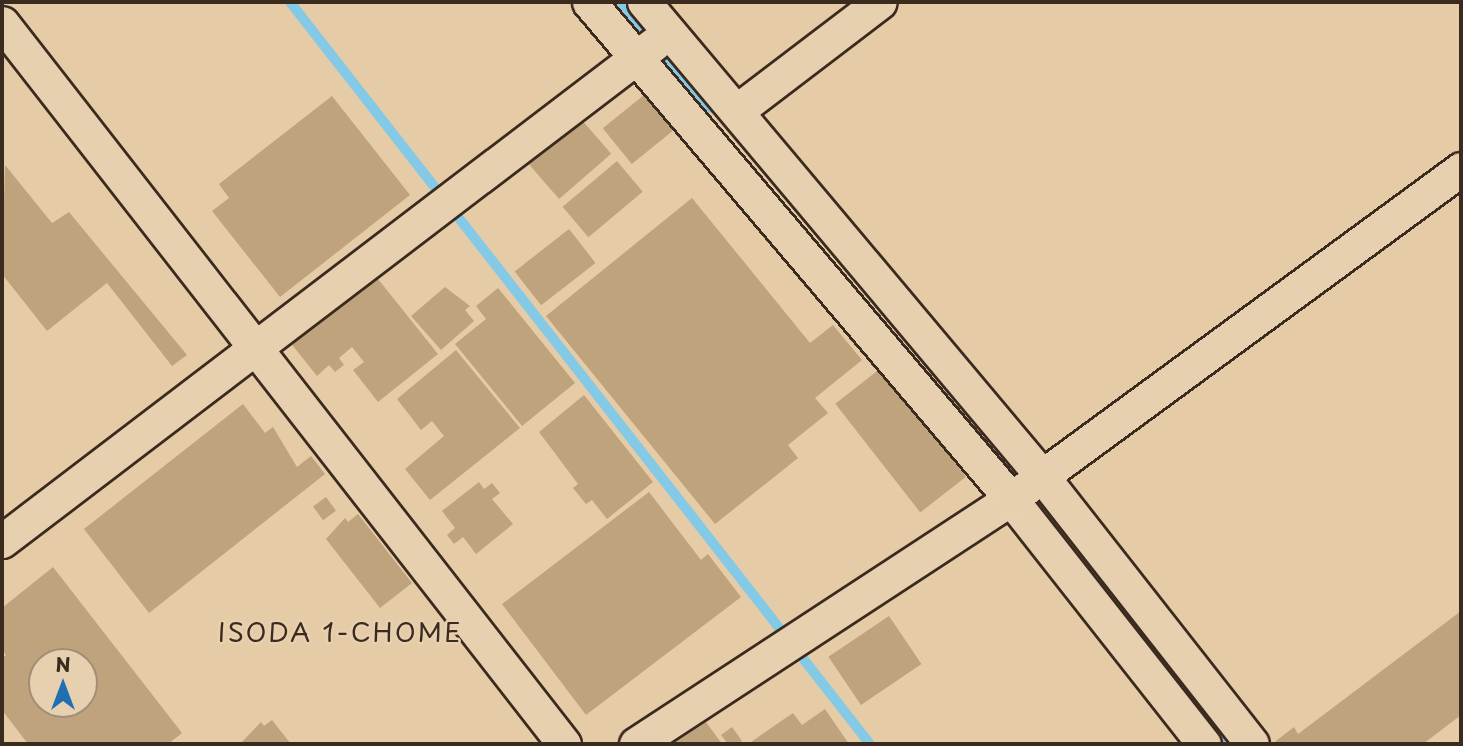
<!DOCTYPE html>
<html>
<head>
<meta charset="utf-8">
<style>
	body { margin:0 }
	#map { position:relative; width:1463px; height:746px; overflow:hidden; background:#e5cca7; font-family:"Playpen Sans",sans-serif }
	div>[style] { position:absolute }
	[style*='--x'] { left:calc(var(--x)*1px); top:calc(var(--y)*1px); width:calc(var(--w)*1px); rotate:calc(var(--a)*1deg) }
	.stream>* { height:10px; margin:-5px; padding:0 5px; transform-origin:5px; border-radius:5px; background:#84c9e5 }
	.building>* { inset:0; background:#bea37c; transform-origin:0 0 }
	.roads { filter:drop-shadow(2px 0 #3b2a1e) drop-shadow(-2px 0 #3b2a1e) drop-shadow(0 2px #3b2a1e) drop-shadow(0 -2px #3b2a1e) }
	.minor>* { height:33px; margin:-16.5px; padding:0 16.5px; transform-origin:16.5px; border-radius:16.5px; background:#e7d0b0 }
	span { translate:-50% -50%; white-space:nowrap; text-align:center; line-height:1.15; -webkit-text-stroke:5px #e7d0b0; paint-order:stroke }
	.neighbourhood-label { font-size:26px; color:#3b2a1e; letter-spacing:2px }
	.frame { position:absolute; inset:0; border:4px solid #3b2a1e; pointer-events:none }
	.north { position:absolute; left:28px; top:648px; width:70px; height:70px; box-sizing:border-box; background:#e7d0b0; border:2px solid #a28e76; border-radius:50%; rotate:0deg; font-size:19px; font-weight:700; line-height:28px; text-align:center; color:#3b2a1e }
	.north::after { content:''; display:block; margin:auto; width:24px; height:32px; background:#1f6fb2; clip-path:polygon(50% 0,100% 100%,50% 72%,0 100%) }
</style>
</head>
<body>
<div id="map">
	<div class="stream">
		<div style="--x:290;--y:2;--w:942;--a:51.99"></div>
		<div style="--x:621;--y:2;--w:139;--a:49.7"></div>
		<div style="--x:1122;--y:605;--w:175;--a:52.7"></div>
	</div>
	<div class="building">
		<div style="left:644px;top:95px;width:46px;height:53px;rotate:51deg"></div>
		<div style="clip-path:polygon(332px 96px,410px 195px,280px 297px,212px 211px,229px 198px,219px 184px)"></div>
		<div style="left:581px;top:119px;width:46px;height:69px;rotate:49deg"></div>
		<div style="left:617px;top:161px;width:40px;height:71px;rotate:50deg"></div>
		<div style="clip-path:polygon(5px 165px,52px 223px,69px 212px,187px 355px,172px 366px,107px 283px,47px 331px,2px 274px)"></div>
		<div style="clip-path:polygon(692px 198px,810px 343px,833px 325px,862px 360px,815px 398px,828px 413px,788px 445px,798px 458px,715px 524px,546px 316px)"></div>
		<div style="left:569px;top:229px;width:43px;height:69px;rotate:52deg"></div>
		<div style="clip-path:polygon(374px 274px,438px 354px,378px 402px,353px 370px,364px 362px,352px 347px,339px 358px,344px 365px,335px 372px,329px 365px,317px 376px,289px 341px)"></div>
		<div style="clip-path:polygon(445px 287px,470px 306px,465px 310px,474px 321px,441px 350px,411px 316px)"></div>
		<div style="clip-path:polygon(498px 288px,575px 383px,522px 426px,455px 344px,486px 319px,476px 306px)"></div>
		<div style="clip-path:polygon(456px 350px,520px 428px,430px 500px,405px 469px,444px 436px,432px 421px,421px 430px,397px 399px)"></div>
		<div style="left:881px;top:368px;width:138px;height:58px;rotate:52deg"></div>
		<div style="clip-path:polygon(584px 395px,653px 482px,607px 519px,592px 500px,586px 504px,573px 488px,578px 484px,539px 432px)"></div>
		<div style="clip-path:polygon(243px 404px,265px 433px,273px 427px,297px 467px,311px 456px,325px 474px,149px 613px,84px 529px)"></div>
		<div style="clip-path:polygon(479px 482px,484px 489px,492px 483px,500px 493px,492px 499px,513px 524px,476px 554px,463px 537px,454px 544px,447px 535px,455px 528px,442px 511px)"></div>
		<div style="clip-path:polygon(649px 492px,701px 560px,708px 554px,741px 597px,586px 715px,502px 604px)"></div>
		<div style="left:326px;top:497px;width:17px;height:16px;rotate:54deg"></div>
		<div style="clip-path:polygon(358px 514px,412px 583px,380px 608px,326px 539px,345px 518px,348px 522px)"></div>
		<div style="clip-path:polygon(evenodd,53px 567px,182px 733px,168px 744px,28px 744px,2px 710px,2px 658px,6px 655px,2px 649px,2px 608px,53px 567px,42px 662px,84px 662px,84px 704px,42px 704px,42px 662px)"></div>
		<div style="clip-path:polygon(1461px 611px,1461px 715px,1423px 744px,1272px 744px,1294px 727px,1298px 734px)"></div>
		<div style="left:889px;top:616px;width:58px;height:73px;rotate:56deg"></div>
		<div style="clip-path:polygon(825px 709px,849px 744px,748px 744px,793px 713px,802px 725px)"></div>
		<div style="clip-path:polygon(272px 720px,291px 744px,241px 743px,261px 722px,264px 726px)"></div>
		<div style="clip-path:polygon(706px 722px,722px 744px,673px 744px)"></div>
		<div style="clip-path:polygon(732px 727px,742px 741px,738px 744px,728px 744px,721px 735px)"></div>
	</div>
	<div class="roads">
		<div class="minor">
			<div style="--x:589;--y:2;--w:652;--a:49.67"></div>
			<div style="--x:1011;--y:499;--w:312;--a:51.8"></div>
			<div style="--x:644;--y:2;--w:619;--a:49.98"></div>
			<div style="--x:1042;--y:476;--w:340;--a:51.9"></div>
			<div style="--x:2;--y:23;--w:914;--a:52.06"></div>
			<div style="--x:738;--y:110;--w:178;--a:-37.3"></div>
			<div style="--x:2;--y:541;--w:820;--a:-37.32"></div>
			<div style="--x:636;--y:744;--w:448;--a:-33.2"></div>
			<div style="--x:1011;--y:499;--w:558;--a:-36.25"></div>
		</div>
	</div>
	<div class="neighbourhood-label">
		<span style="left:340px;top:632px">ISODA 1-CHOME</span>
	</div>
	<div class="frame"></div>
	<div class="north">N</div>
</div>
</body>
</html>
